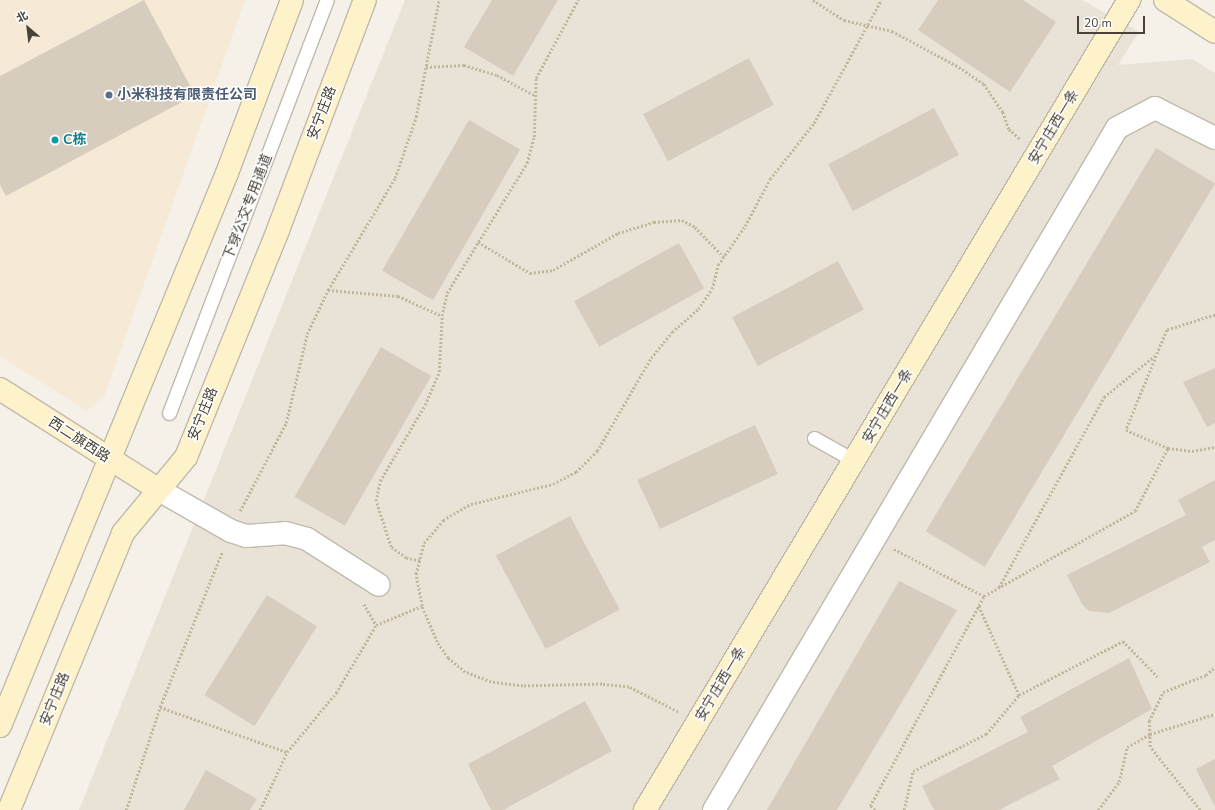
<!DOCTYPE html>
<html>
<head>
<meta charset="utf-8">
<style>
	body { margin:0 }
	#map { position:relative; width:1215px; height:810px; overflow:hidden; background:#f5f1e9; font-family:"Nunito Sans","Noto Sans SC",sans-serif }
	div>[style] { position:absolute }
	[style*='--x'] { left:calc(var(--x)*1px); top:calc(var(--y)*1px); width:calc(var(--w)*1px); rotate:calc(var(--a)*1deg) }
	.residential>* { inset:0; background:#e9e3d7 }
	.commercial>* { inset:0; background:#f6e9d5 }
	.building>* { inset:0; background:#d6cdbf; transform-origin:0 0 }
	.path>* { height:2.5px; margin-top:-1.25px; transform-origin:0; background:repeating-linear-gradient(90deg,#c2b69d 0 2px,transparent 0 4px) }
	.roads { filter:drop-shadow(1px 0 #c0b9ac) drop-shadow(-1px 0 #c0b9ac) drop-shadow(0 1px #c0b9ac) drop-shadow(0 -1px #c0b9ac) }
	.lane>* { height:13px; margin:-6.5px; padding:0 6.5px; transform-origin:6.5px; border-radius:6.5px; background:#fff }
	.street>* { height:22px; margin:-11px; padding:0 11px; transform-origin:11px; border-radius:11px; background:#fff }
	.secondary>* { height:22px; margin:-11px; padding:0 11px; transform-origin:11px; border-radius:11px; background:#fef2ca }
	.dots>* { width:11px; height:11px; translate:-50% -50%; box-sizing:border-box; border:2px solid #fff; border-radius:50% }
	span { translate:-50% -50%; white-space:nowrap; text-align:center; line-height:1.15; -webkit-text-stroke:3px #fff; paint-order:stroke }
	.service-label { font-size:14px; color:#4e5e75; font-weight:700 }
	.left { translate:0 -50%; text-align:left }
	.street-label { font-size:14px; color:#484237 }
	.culture-label { font-size:14px; color:#0d838f; font-weight:700 }
	.north { position:absolute; left:8px; top:8px; width:40px; height:40px; -webkit-text-stroke:3px #fff; paint-order:stroke; rotate:332deg; font-size:11px; font-weight:700; line-height:16px; text-align:center; color:#484237 }
	.north::after { content:''; display:block; margin:auto; width:14px; height:18px; background:#484237; clip-path:polygon(50% 0,100% 100%,50% 72%,0 100%) }
	.scale { position:absolute; left:1077px; top:16px; width:68px; height:18px; box-sizing:border-box; border:2px solid #484237; border-top:0; padding-left:5px; font-size:12px; line-height:14px; white-space:nowrap; color:#484237; -webkit-text-stroke:3px #fff; paint-order:stroke }
</style>
</head>
<body>
<div id="map">
	<div class="residential">
		<div style="clip-path:polygon(405px 0,1082px 0,1139px 32px,1118px 65px,1192px 59px,1215px 73px,1215px 810px,79px 810px)"></div>
	</div>
	<div class="commercial">
		<div style="clip-path:polygon(0 0,245px 0,104px 397px,87px 411px,0 356px)"></div>
	</div>
	<div class="building">
		<div style="clip-path:polygon(144px 0,195px 95px,6px 196px,0 185px,0 76px)"></div>
		<div style="clip-path:polygon(492px 0,558px 0,513px 76px,464px 47px)"></div>
		<div style="clip-path:polygon(938px 0,1023px 0,1056px 22px,1010px 92px,918px 30px)"></div>
		<div style="left:749px;top:58px;width:53px;height:120px;rotate:62deg"></div>
		<div style="left:934px;top:108px;width:53px;height:120px;rotate:62deg"></div>
		<div style="left:469px;top:120px;width:59px;height:174px;rotate:30deg"></div>
		<div style="left:1156px;top:148px;width:69px;height:447px;rotate:31deg"></div>
		<div style="left:679px;top:243px;width:52px;height:120px;rotate:61deg"></div>
		<div style="left:838px;top:261px;width:55px;height:120px;rotate:62deg"></div>
		<div style="left:381px;top:347px;width:58px;height:173px;rotate:30deg"></div>
		<div style="clip-path:polygon(1215px 368px,1215px 423px,1207px 427px,1183px 382px)"></div>
		<div style="left:755px;top:425px;width:54px;height:130px;rotate:65deg"></div>
		<div style="clip-path:polygon(1215px 480px,1215px 540px,1202px 547px,1210px 562px,1109px 613px,1089px 611px,1082px 604px,1067px 575px,1186px 515px,1178px 500px)"></div>
		<div style="left:570px;top:516px;width:106px;height:84px;rotate:62deg"></div>
		<div style="clip-path:polygon(899px 581px,957px 610px,837px 810px,767px 810px)"></div>
		<div style="left:267px;top:595px;width:59px;height:118px;rotate:32deg"></div>
		<div style="clip-path:polygon(1129px 658px,1152px 709px,1052px 766px,1060px 779px,999px 810px,934px 810px,922px 786px,1028px 732px,1020px 717px)"></div>
		<div style="clip-path:polygon(585px 701px,612px 751px,503px 810px,491px 810px,468px 764px)"></div>
		<div style="clip-path:polygon(1215px 759px,1215px 807px,1196px 769px)"></div>
		<div style="clip-path:polygon(206px 770px,257px 799px,250px 810px,184px 810px)"></div>
	</div>
	<div class="path">
		<div style="--x:813;--y:0;--w:37;--a:33"></div>
		<div style="--x:844;--y:20;--w:49;--a:12.9"></div>
		<div style="--x:892;--y:31;--w:76;--a:28.2"></div>
		<div style="--x:959;--y:67;--w:30;--a:34"></div>
		<div style="--x:984;--y:84;--w:34;--a:56"></div>
		<div style="--x:1003;--y:112;--w:18;--a:71"></div>
		<div style="--x:1009;--y:129;--w:15;--a:42"></div>
		<div style="--x:426;--y:67;--w:38;--a:-3"></div>
		<div style="--x:464;--y:65;--w:34;--a:17"></div>
		<div style="--x:497;--y:75;--w:44;--a:28.3"></div>
		<div style="--x:478;--y:242;--w:61;--a:30.8"></div>
		<div style="--x:530;--y:273;--w:23;--a:-7"></div>
		<div style="--x:553;--y:270;--w:75;--a:-29.6"></div>
		<div style="--x:618;--y:233;--w:38;--a:-17"></div>
		<div style="--x:654;--y:222;--w:28;--a:-4"></div>
		<div style="--x:682;--y:220;--w:15;--a:28"></div>
		<div style="--x:695;--y:227;--w:42;--a:46"></div>
		<div style="--x:328;--y:290;--w:70;--a:4.9"></div>
		<div style="--x:398;--y:296;--w:48;--a:24.4"></div>
		<div style="--x:1215;--y:315;--w:50;--a:162.6"></div>
		<div style="--x:1167;--y:330;--w:108;--a:112.3"></div>
		<div style="--x:1126;--y:430;--w:46;--a:23.2"></div>
		<div style="--x:1168;--y:448;--w:24;--a:7"></div>
		<div style="--x:1192;--y:451;--w:23;--a:-10"></div>
		<div style="--x:240;--y:511;--w:99;--a:-62.4"></div>
		<div style="--x:286;--y:423;--w:91;--a:-76.7"></div>
		<div style="--x:307;--y:334;--w:49;--a:-64.5"></div>
		<div style="--x:328;--y:290;--w:131;--a:-59.1"></div>
		<div style="--x:395;--y:178;--w:65;--a:-71"></div>
		<div style="--x:416;--y:117;--w:119;--a:-78.9"></div>
		<div style="--x:894;--y:549;--w:102;--a:27.6"></div>
		<div style="--x:420;--y:561;--w:14;--a:-168"></div>
		<div style="--x:406;--y:558;--w:19;--a:-144"></div>
		<div style="--x:391;--y:547;--w:48;--a:-108.1"></div>
		<div style="--x:376;--y:501;--w:20;--a:-79"></div>
		<div style="--x:380;--y:481;--w:88;--a:-59.4"></div>
		<div style="--x:425;--y:405;--w:36;--a:-67"></div>
		<div style="--x:439;--y:372;--w:56;--a:-86.9"></div>
		<div style="--x:442;--y:316;--w:24;--a:-78"></div>
		<div style="--x:447;--y:293;--w:153;--a:-58.4"></div>
		<div style="--x:527;--y:163;--w:27;--a:-75"></div>
		<div style="--x:534;--y:137;--w:59;--a:-88.1"></div>
		<div style="--x:536;--y:78;--w:89;--a:-61.7"></div>
		<div style="--x:999;--y:587;--w:217;--a:-61.1"></div>
		<div style="--x:1104;--y:397;--w:68;--a:-39.1"></div>
		<div style="--x:364;--y:604;--w:24;--a:60"></div>
		<div style="--x:979;--y:606;--w:98;--a:65.8"></div>
		<div style="--x:160;--y:707;--w:135;--a:19.5"></div>
		<div style="--x:678;--y:712;--w:55;--a:-153"></div>
		<div style="--x:629;--y:687;--w:27;--a:-174"></div>
		<div style="--x:602;--y:684;--w:79;--a:178.5"></div>
		<div style="--x:523;--y:686;--w:32;--a:-173"></div>
		<div style="--x:491;--y:682;--w:28;--a:-159"></div>
		<div style="--x:465;--y:672;--w:22;--a:-141"></div>
		<div style="--x:448;--y:658;--w:19;--a:-125"></div>
		<div style="--x:437;--y:642;--w:39;--a:-113"></div>
		<div style="--x:422;--y:606;--w:33;--a:-101"></div>
		<div style="--x:416;--y:574;--w:32;--a:-76"></div>
		<div style="--x:424;--y:543;--w:30;--a:-50"></div>
		<div style="--x:443;--y:520;--w:32;--a:-30"></div>
		<div style="--x:471;--y:504;--w:84;--a:-13.7"></div>
		<div style="--x:553;--y:484;--w:26;--a:-28"></div>
		<div style="--x:576;--y:472;--w:30;--a:-45"></div>
		<div style="--x:597;--y:451;--w:108;--a:-59.9"></div>
		<div style="--x:651;--y:358;--w:33;--a:-51"></div>
		<div style="--x:672;--y:332;--w:35;--a:-41"></div>
		<div style="--x:698;--y:309;--w:24;--a:-55"></div>
		<div style="--x:712;--y:289;--w:25;--a:-76"></div>
		<div style="--x:718;--y:265;--w:47;--a:-55.3"></div>
		<div style="--x:745;--y:226;--w:53;--a:-62"></div>
		<div style="--x:770;--y:179;--w:71;--a:-51.8"></div>
		<div style="--x:814;--y:123;--w:140;--a:-61.4"></div>
		<div style="--x:126;--y:810;--w:108;--a:-71.7"></div>
		<div style="--x:160;--y:707;--w:167;--a:-68.2"></div>
		<div style="--x:260;--y:810;--w:64;--a:-65"></div>
		<div style="--x:287;--y:752;--w:77;--a:-50.3"></div>
		<div style="--x:336;--y:693;--w:79;--a:-59.5"></div>
		<div style="--x:376;--y:625;--w:50;--a:-22.4"></div>
		<div style="--x:875;--y:810;--w:6;--a:-141"></div>
		<div style="--x:870;--y:806;--w:239;--a:-61.5"></div>
		<div style="--x:984;--y:596;--w:173;--a:-29.4"></div>
		<div style="--x:1135;--y:511;--w:71;--a:-62.4"></div>
		<div style="--x:904;--y:810;--w:40;--a:-77"></div>
		<div style="--x:913;--y:771;--w:82;--a:-26.9"></div>
		<div style="--x:986;--y:734;--w:51;--a:-49.8"></div>
		<div style="--x:1019;--y:695;--w:117;--a:-27.4"></div>
		<div style="--x:1123;--y:641;--w:50;--a:45.8"></div>
		<div style="--x:1098;--y:810;--w:35;--a:-53"></div>
		<div style="--x:1119;--y:782;--w:36;--a:-77"></div>
		<div style="--x:1127;--y:747;--w:26;--a:-29"></div>
		<div style="--x:1150;--y:734;--w:68;--a:-17.1"></div>
		<div style="--x:1200;--y:810;--w:80;--a:-128.4"></div>
		<div style="--x:1150;--y:747;--w:26;--a:-92"></div>
		<div style="--x:1149;--y:721;--w:32;--a:-64"></div>
		<div style="--x:1163;--y:692;--w:46;--a:-21.6"></div>
		<div style="--x:1206;--y:675;--w:12;--a:-42"></div>
	</div>
	<div class="roads">
		<div class="lane">
			<div style="--x:169;--y:413;--w:442;--a:-69.1"></div>
			<div style="--x:814;--y:438;--w:47;--a:29.3"></div>
		</div>
		<div class="street">
			<div style="--x:159;--y:490;--w:83;--a:29.7"></div>
			<div style="--x:231;--y:531;--w:16;--a:18"></div>
			<div style="--x:246;--y:536;--w:39;--a:-4"></div>
			<div style="--x:285;--y:533;--w:23;--a:15"></div>
			<div style="--x:307;--y:539;--w:85;--a:32.6"></div>
			<div style="--x:714;--y:810;--w:792;--a:-59.42"></div>
			<div style="--x:1117;--y:128;--w:43;--a:-27.8"></div>
			<div style="--x:1155;--y:108;--w:67;--a:26.6"></div>
		</div>
		<div class="secondary">
			<div style="--x:1165;--y:0;--w:59;--a:32.6"></div>
			<div style="--x:0;--y:389;--w:188;--a:32.4"></div>
			<div style="--x:0;--y:726;--w:598;--a:-67.68"></div>
			<div style="--x:227;--y:173;--w:185;--a:-69.4"></div>
			<div style="--x:9;--y:810;--w:300;--a:-67.6"></div>
			<div style="--x:123;--y:533;--w:99;--a:-50.3"></div>
			<div style="--x:186;--y:457;--w:245;--a:-67.9"></div>
			<div style="--x:278;--y:230;--w:246;--a:-69.3"></div>
			<div style="--x:645;--y:810;--w:944;--a:-59.14"></div>
		</div>
	</div>
	<div class="dots">
		<div style="left:109px;top:95px;background:#5c6f8a"></div>
		<div style="left:55px;top:140px;background:#0f9aa8"></div>
	</div>
	<div class="service-label">
		<span class="left" style="left:117px;top:95px">小米科技有限责任公司</span>
	</div>
	<div class="street-label">
		<span style="left:322px;top:113px;rotate:-69deg">安宁庄路</span>
		<span style="left:1054px;top:127px;rotate:-59deg">安宁庄西一条</span>
		<span style="left:248px;top:207px;rotate:-69deg">下穿公交专用通道</span>
		<span style="left:888px;top:406px;rotate:-59deg">安宁庄西一条</span>
		<span style="left:203px;top:414px;rotate:-68deg">安宁庄路</span>
		<span style="left:79px;top:440px;rotate:33deg">西二旗西路</span>
		<span style="left:721px;top:684px;rotate:-59deg">安宁庄西一条</span>
		<span style="left:55px;top:699px;rotate:-68deg">安宁庄路</span>
	</div>
	<div class="culture-label">
		<span class="left" style="left:63px;top:140px">C栋</span>
	</div>
	<div class="north">北</div>
	<div class="scale">20 m</div>
</div>
</body>
</html>
